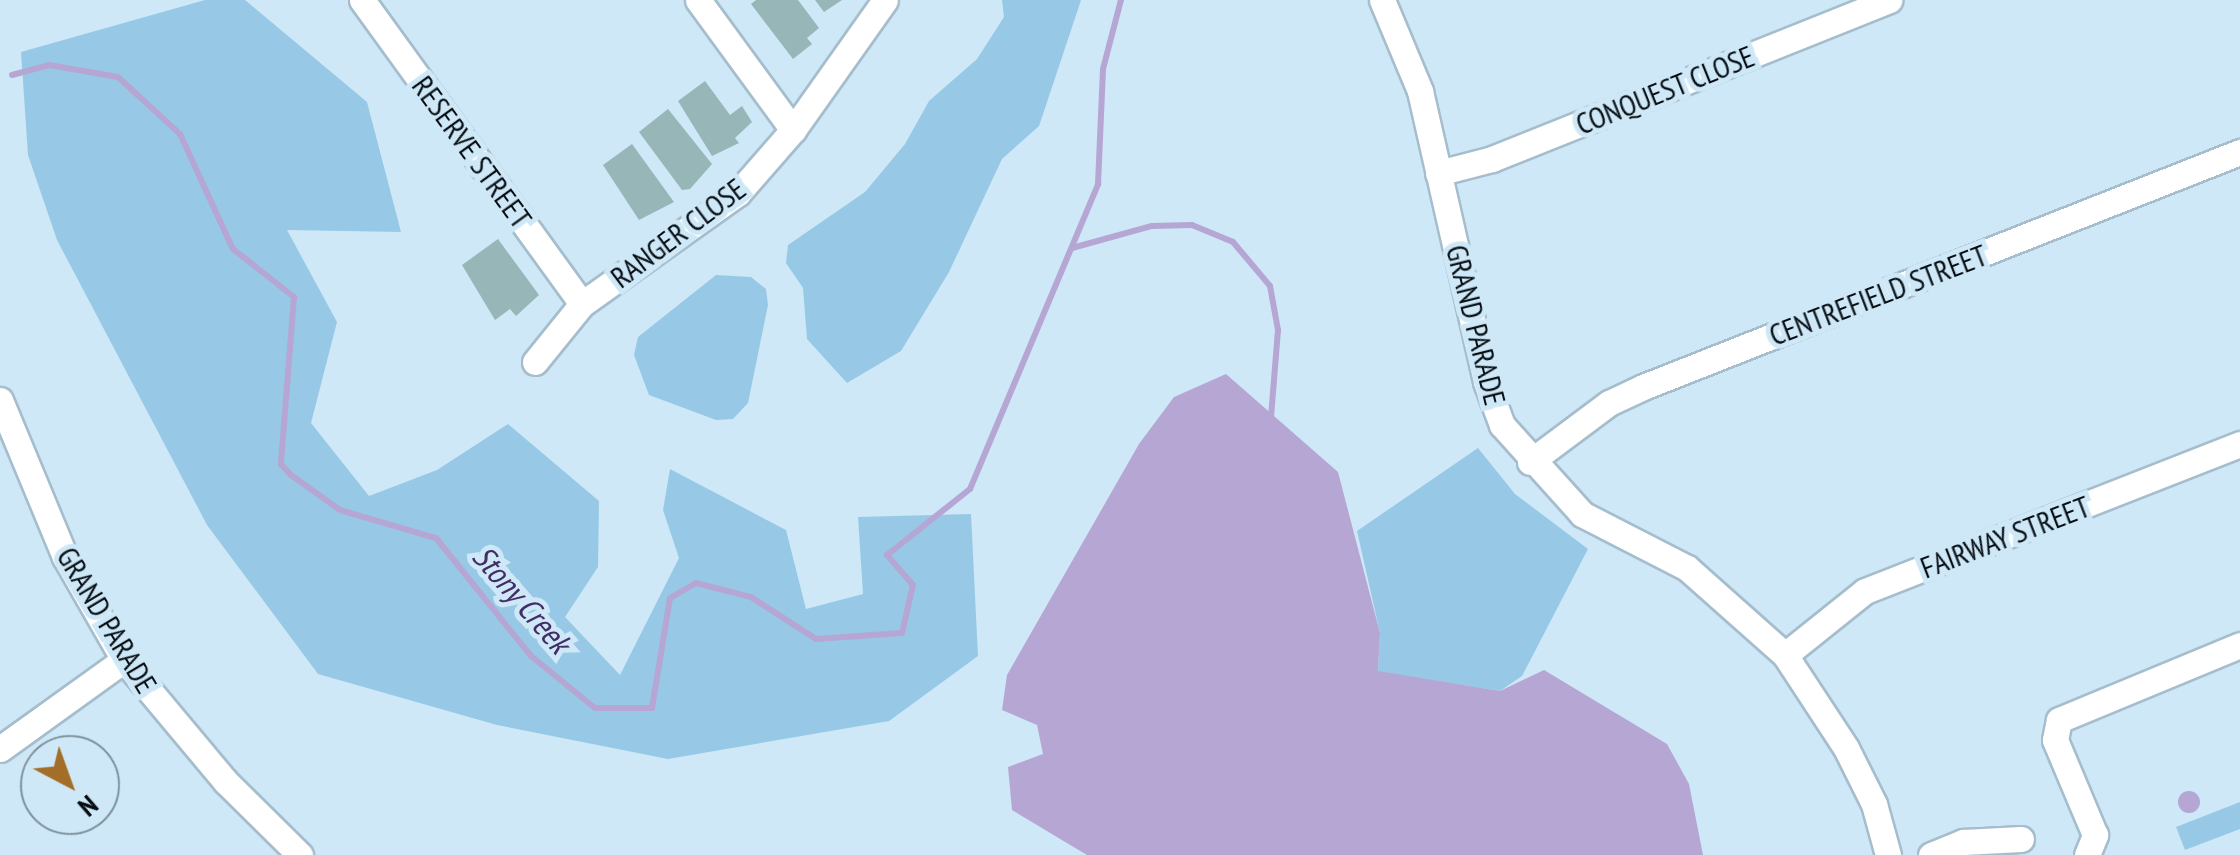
<!DOCTYPE html>
<html>
<head>
<meta charset="utf-8">
<style>
	body { margin:0 }
	#map { position:relative; width:2240px; height:855px; overflow:hidden; background:#cee8f7; font-family:"PT Sans Narrow",sans-serif }
	div>[style] { position:absolute }
	[style*='--x'] { left:calc(var(--x)*1px); top:calc(var(--y)*1px); width:calc(var(--w)*1px); rotate:calc(var(--a)*1deg) }
	.green>* { inset:0; background:#97c9e6 }
	.water>* { inset:0; background:#b5a6d4 }
	.round { border-radius:50% }
	.stream>* { height:6px; margin:-3px; padding:0 3px; transform-origin:3px; border-radius:3px; background:#b5a6d4 }
	.building>* { inset:0; background:#96b6b8 }
	.roads { filter:drop-shadow(2px 0 #a5bdcc) drop-shadow(-2px 0 #a5bdcc) drop-shadow(0 2px #a5bdcc) drop-shadow(0 -2px #a5bdcc) }
	.minor>* { height:25px; margin:-12.5px; padding:0 12.5px; transform-origin:12.5px; border-radius:12.5px; background:#fff }
	span { translate:-50% -50%; white-space:nowrap; text-align:center; line-height:1.15; -webkit-text-stroke:10px #cee8f7; paint-order:stroke }
	.street-label { font-size:30px; color:#060e13 }
	.water-label { font-size:32px; color:#432d66; font-style:italic }
	.north { position:absolute; left:20px; top:735px; width:100px; height:100px; box-sizing:border-box; background:#cee8f7; border:2px solid #7e919c; border-radius:50%; rotate:139deg; font-size:28px; font-weight:700; line-height:40px; text-align:center; color:#060e13 }
	.north::after { content:''; display:block; margin:auto; width:35px; height:45px; background:#a36e27; clip-path:polygon(50% 0,100% 100%,50% 72%,0 100%) }
</style>
</head>
<body>
<div id="map">
	<div class="green">
		<div style="clip-path:polygon(205px 0,245px 0,367px 102px,401px 232px,287px 230px,337px 322px,311px 423px,369px 496px,437px 470px,508px 424px,599px 501px,598px 567px,565px 617px,620px 675px,679px 558px,663px 510px,670px 469px,786px 530px,806px 609px,863px 594px,858px 517px,971px 514px,978px 656px,889px 721px,668px 759px,497px 725px,318px 674px,207px 525px,57px 240px,28px 155px,21px 52px)"></div>
		<div style="clip-path:polygon(1002px 0,1081px 0,1039px 126px,1002px 159px,949px 272px,901px 351px,847px 383px,807px 339px,803px 288px,786px 263px,788px 245px,865px 192px,905px 144px,929px 101px,977px 59px,1004px 17px)"></div>
		<div style="clip-path:polygon(716px 275px,751px 277px,766px 289px,768px 305px,748px 403px,733px 419px,716px 420px,649px 395px,634px 355px,638px 337px)"></div>
		<div style="clip-path:polygon(1478px 448px,1515px 494px,1588px 549px,1522px 676px,1500px 691px,1378px 672px,1380px 633px,1357px 531px)"></div>
		<div style="clip-path:polygon(2240px 802px,2240px 829px,2185px 850px,2176px 827px)"></div>
	</div>
	<div class="water">
		<div style="clip-path:polygon(1226px 374px,1338px 472px,1380px 633px,1378px 671px,1500px 691px,1544px 670px,1667px 744px,1689px 784px,1703px 855px,1087px 855px,1012px 810px,1008px 767px,1043px 754px,1037px 725px,1002px 710px,1007px 675px,1139px 444px,1174px 397px)"></div>
		<div class="round" style="left:2178px;top:791px;width:22px;height:22px"></div>
	</div>
	<div class="stream">
		<div style="--x:12;--y:75;--w:38;--a:-15"></div>
		<div style="--x:49;--y:65;--w:70;--a:9.9"></div>
		<div style="--x:118;--y:77;--w:84;--a:42.6"></div>
		<div style="--x:180;--y:134;--w:127;--a:65.3"></div>
		<div style="--x:233;--y:249;--w:78;--a:38.2"></div>
		<div style="--x:294;--y:297;--w:168;--a:94.5"></div>
		<div style="--x:281;--y:464;--w:15;--a:48"></div>
		<div style="--x:291;--y:475;--w:60;--a:35.5"></div>
		<div style="--x:340;--y:510;--w:100;--a:16.3"></div>
		<div style="--x:436;--y:538;--w:151;--a:51.2"></div>
		<div style="--x:531;--y:656;--w:82;--a:39.1"></div>
		<div style="--x:595;--y:708;--w:57;--a:0"></div>
		<div style="--x:652;--y:708;--w:111;--a:-80.7"></div>
		<div style="--x:670;--y:598;--w:30;--a:-30"></div>
		<div style="--x:696;--y:583;--w:57;--a:14.3"></div>
		<div style="--x:751;--y:597;--w:77;--a:32.9"></div>
		<div style="--x:816;--y:639;--w:86;--a:-4"></div>
		<div style="--x:902;--y:633;--w:49;--a:-77.1"></div>
		<div style="--x:913;--y:585;--w:40;--a:-131"></div>
		<div style="--x:887;--y:555;--w:106;--a:-38.5"></div>
		<div style="--x:970;--y:489;--w:331;--a:-67.2"></div>
		<div style="--x:1098;--y:184;--w:115;--a:-87.5"></div>
		<div style="--x:1103;--y:69;--w:71;--a:-75.4"></div>
		<div style="--x:1072;--y:248;--w:83;--a:-15.4"></div>
		<div style="--x:1152;--y:226;--w:40;--a:-1.4"></div>
		<div style="--x:1192;--y:225;--w:44;--a:22.5"></div>
		<div style="--x:1233;--y:242;--w:57;--a:49.9"></div>
		<div style="--x:1270;--y:286;--w:45;--a:79.7"></div>
		<div style="--x:1278;--y:330;--w:87;--a:94.6"></div>
	</div>
	<div class="building">
		<div style="clip-path:polygon(756px 0,798px 0,819px 28px,807px 38px,812px 44px,793px 59px,751px 4px)"></div>
		<div style="clip-path:polygon(815px 0,842px 0,824px 12px)"></div>
		<div style="clip-path:polygon(705px 81px,730px 115px,742px 106px,752px 122px,735px 138px,739px 143px,712px 156px,678px 101px)"></div>
		<div style="clip-path:polygon(668px 109px,712px 164px,690px 189px,682px 190px,639px 132px)"></div>
		<div style="clip-path:polygon(632px 144px,674px 202px,639px 220px,603px 165px)"></div>
		<div style="clip-path:polygon(498px 239px,539px 295px,516px 316px,510px 309px,495px 320px,462px 265px)"></div>
	</div>
	<div class="roads">
		<div class="minor">
			<div style="--x:362;--y:0;--w:375;--a:54.1"></div>
			<div style="--x:698;--y:0;--w:161;--a:53.8"></div>
			<div style="--x:1382;--y:0;--w:99;--a:67.3"></div>
			<div style="--x:1420;--y:91;--w:298;--a:77.2"></div>
			<div style="--x:1486;--y:382;--w:46;--a:69.6"></div>
			<div style="--x:1502;--y:425;--w:120;--a:48"></div>
			<div style="--x:1582;--y:514;--w:118;--a:27.2"></div>
			<div style="--x:1687;--y:568;--w:131;--a:41.6"></div>
			<div style="--x:1785;--y:655;--w:111;--a:56.7"></div>
			<div style="--x:1846;--y:748;--w:63;--a:63.4"></div>
			<div style="--x:1874;--y:804;--w:53;--a:74.6"></div>
			<div style="--x:1438;--y:173;--w:56;--a:-14.5"></div>
			<div style="--x:1492;--y:159;--w:428;--a:-21.8"></div>
			<div style="--x:535;--y:362;--w:75;--a:-51"></div>
			<div style="--x:582;--y:304;--w:191;--a:-35.4"></div>
			<div style="--x:738;--y:193;--w:84;--a:-48.9"></div>
			<div style="--x:793;--y:130;--w:159;--a:-54.7"></div>
			<div style="--x:0;--y:400;--w:170;--a:67.5"></div>
			<div style="--x:65;--y:557;--w:119;--a:60.2"></div>
			<div style="--x:124;--y:660;--w:159;--a:50.1"></div>
			<div style="--x:226;--y:782;--w:104;--a:44.6"></div>
			<div style="--x:1530;--y:462;--w:99;--a:-36.8"></div>
			<div style="--x:1609;--y:403;--w:38;--a:-25"></div>
			<div style="--x:1643;--y:387;--w:642;--a:-21.49"></div>
			<div style="--x:1785;--y:655;--w:102;--a:-38.7"></div>
			<div style="--x:1865;--y:591;--w:403;--a:-21.4"></div>
			<div style="--x:0;--y:749;--w:153;--a:-35.7"></div>
			<div style="--x:1931;--y:855;--w:35;--a:-22"></div>
			<div style="--x:1963;--y:842;--w:58;--a:-3"></div>
			<div style="--x:2087;--y:855;--w:22;--a:-68"></div>
			<div style="--x:2095;--y:835;--w:103;--a:-112.8"></div>
			<div style="--x:2055;--y:740;--w:20;--a:-79"></div>
			<div style="--x:2059;--y:720;--w:196;--a:-22.5"></div>
		</div>
	</div>
	<div class="street-label">
		<span style="left:1665px;top:90px;rotate:-22deg">CONQUEST CLOSE</span>
		<span style="left:472px;top:152px;rotate:54deg">RESERVE STREET</span>
		<span style="left:678px;top:233px;rotate:-37deg">RANGER CLOSE</span>
		<span style="left:1878px;top:295px;rotate:-21deg">CENTREFIELD STREET</span>
		<span style="left:1476px;top:325px;rotate:76deg">GRAND PARADE</span>
		<span style="left:2005px;top:537px;rotate:-21deg">FAIRWAY STREET</span>
		<span style="left:107px;top:620px;rotate:59deg">GRAND PARADE</span>
	</div>
	<div class="water-label">
		<span style="left:522px;top:599px;rotate:49deg">Stony Creek</span>
	</div>
	<div class="north">N</div>
</div>
</body>
</html>
